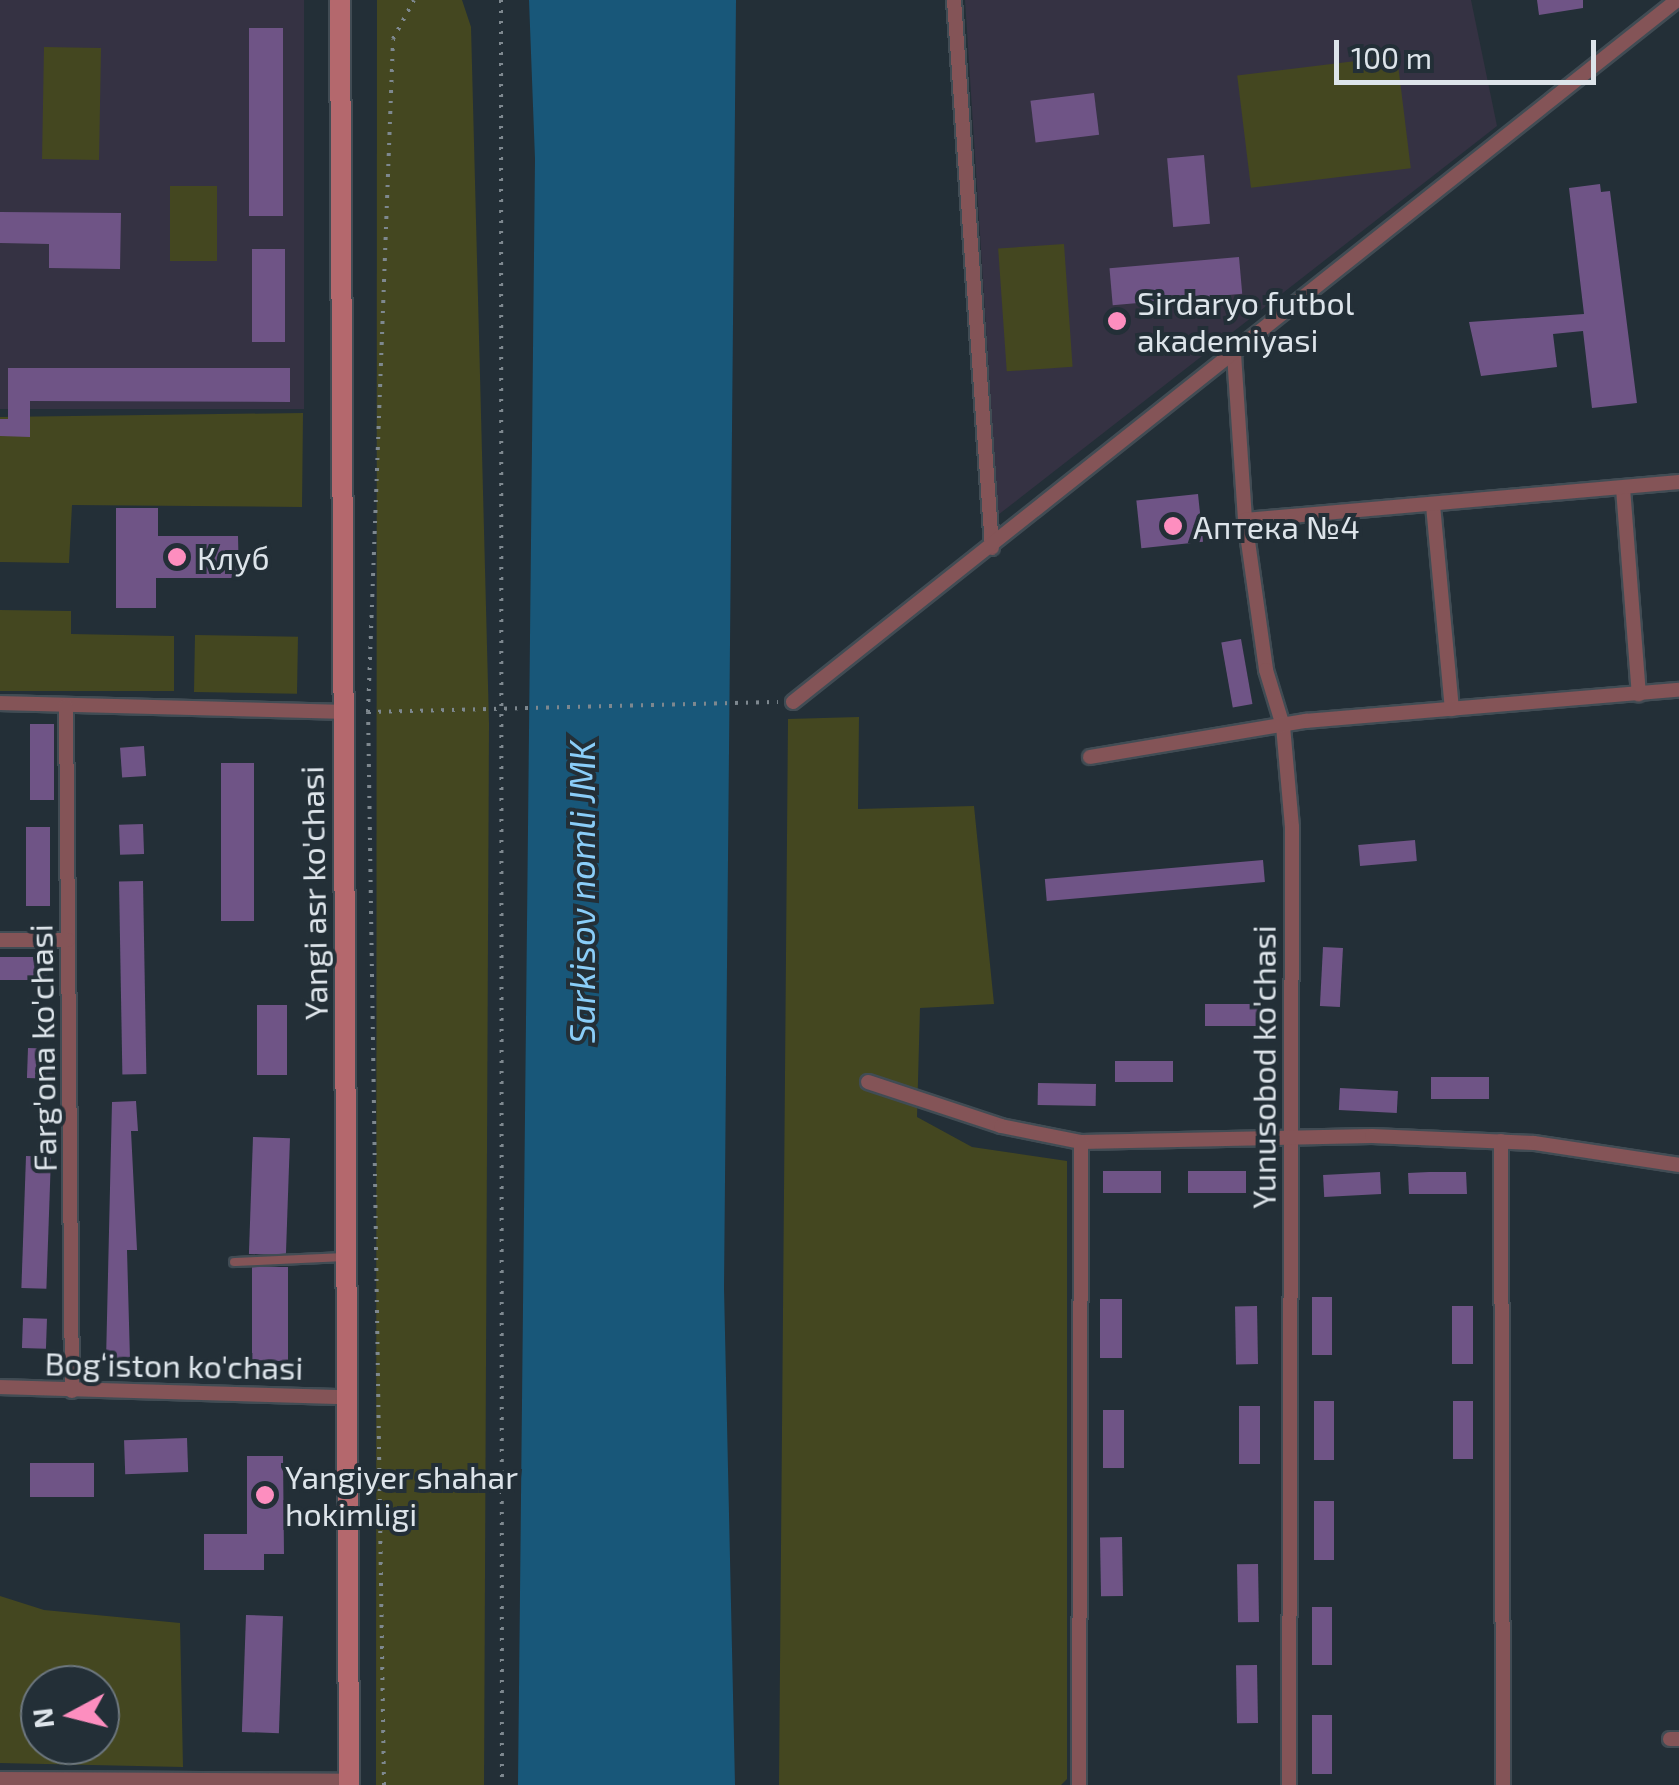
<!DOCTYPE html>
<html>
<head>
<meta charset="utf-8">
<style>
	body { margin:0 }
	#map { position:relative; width:1679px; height:1785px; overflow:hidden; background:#232f37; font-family:"Exo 2",sans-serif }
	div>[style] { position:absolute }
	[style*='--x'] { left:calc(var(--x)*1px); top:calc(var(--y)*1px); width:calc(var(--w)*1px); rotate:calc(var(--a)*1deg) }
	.education>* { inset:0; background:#353243; transform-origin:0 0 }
	.green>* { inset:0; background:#444720; transform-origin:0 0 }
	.water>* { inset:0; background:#185779 }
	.building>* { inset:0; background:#6f5486; transform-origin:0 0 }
	.path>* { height:4px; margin-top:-2px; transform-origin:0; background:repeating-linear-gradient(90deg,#7e888f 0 2.5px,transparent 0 10.5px) }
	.roads { filter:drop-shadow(2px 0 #414c54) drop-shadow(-2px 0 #414c54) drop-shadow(0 2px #414c54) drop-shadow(0 -2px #414c54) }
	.lane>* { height:8px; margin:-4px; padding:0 4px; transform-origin:4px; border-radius:4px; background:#845457 }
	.street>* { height:14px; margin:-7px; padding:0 7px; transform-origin:7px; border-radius:7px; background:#845457 }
	.secondary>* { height:20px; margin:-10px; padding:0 10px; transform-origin:10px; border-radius:10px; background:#b4686d }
	.dots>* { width:28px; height:28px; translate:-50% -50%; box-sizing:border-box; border:5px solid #232f37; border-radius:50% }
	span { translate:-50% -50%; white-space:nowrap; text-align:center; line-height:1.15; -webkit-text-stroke:8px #232f37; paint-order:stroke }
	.poi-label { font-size:32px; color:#dde4ea }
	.left { translate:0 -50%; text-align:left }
	.street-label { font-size:32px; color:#dde4ea }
	.water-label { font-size:35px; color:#8acdf8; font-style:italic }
	.north { position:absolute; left:20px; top:1665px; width:100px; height:100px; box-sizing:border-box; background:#232f37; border:2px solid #6d777f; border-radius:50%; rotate:263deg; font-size:28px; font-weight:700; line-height:40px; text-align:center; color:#dde4ea }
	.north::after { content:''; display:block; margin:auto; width:35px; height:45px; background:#fd8ebf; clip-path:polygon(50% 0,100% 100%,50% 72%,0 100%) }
	.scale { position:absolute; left:1334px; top:40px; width:262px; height:45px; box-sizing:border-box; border:5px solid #dde4ea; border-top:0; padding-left:12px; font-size:30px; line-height:35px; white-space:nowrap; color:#dde4ea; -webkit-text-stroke:8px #232f37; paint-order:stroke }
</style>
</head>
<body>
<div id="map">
	<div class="education">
		<div style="left:0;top:0;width:304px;height:409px"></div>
		<div style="clip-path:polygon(965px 0,1471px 0,1497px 126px,998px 515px)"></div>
	</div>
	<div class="green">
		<div style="clip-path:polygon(377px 0,462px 0,471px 27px,489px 724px,484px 1785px,376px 1785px)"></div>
		<div style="left:44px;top:47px;width:57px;height:112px;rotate:1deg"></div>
		<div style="left:1397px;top:56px;width:113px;height:161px;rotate:83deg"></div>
		<div style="left:170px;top:186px;width:47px;height:75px"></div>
		<div style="left:1064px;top:244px;width:123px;height:66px;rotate:86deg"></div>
		<div style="clip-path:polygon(303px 413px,302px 507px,72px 505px,69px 563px,0 562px,0 417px)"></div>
		<div style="clip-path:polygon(0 610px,71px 611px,71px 634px,174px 636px,174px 691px,0 691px)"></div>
		<div style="left:195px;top:635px;width:103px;height:57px;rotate:1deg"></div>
		<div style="clip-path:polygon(859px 717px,858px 809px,974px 806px,994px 1004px,920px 1008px,917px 1117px,972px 1147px,1067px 1161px,1067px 1779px,1061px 1785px,779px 1785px,788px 719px)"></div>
		<div style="clip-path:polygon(evenodd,0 1596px,44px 1610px,180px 1623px,183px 1767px,0 1763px,0 1596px,40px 1685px,100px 1685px,100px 1745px,40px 1745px,40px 1685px)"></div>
	</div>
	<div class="water">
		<div style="clip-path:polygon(529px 0,736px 0,724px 1288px,735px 1785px,518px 1785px,535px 159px)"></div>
	</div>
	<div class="building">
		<div style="clip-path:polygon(1537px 0,1583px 0,1583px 8px,1539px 15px)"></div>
		<div style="left:249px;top:28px;width:34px;height:188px"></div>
		<div style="left:1094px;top:93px;width:42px;height:64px;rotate:83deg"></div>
		<div style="left:1204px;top:155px;width:69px;height:37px;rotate:85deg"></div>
		<div style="clip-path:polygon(1600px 184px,1601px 192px,1610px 191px,1637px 403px,1592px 408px,1583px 331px,1553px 334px,1557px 367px,1481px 376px,1469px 322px,1584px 314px,1569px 188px)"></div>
		<div style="clip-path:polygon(0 212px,121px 213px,120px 269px,49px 268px,49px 244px,0 243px)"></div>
		<div style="left:252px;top:249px;width:33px;height:93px"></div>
		<div style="left:1239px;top:257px;width:37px;height:130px;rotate:85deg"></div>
		<div style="clip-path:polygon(8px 368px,290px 368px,290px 402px,30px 401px,30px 437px,0 436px,0 419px,8px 419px)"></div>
		<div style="left:1198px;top:494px;width:48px;height:62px;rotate:84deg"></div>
		<div style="clip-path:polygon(116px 508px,158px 508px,158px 536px,238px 536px,239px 578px,156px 578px,156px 608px,116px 608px)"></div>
		<div style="left:1241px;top:639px;width:66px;height:20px;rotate:80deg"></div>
		<div style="left:30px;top:724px;width:24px;height:76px"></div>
		<div style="left:144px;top:746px;width:30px;height:24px;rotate:86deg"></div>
		<div style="left:221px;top:763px;width:33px;height:158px"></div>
		<div style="left:143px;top:824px;width:30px;height:24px;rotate:88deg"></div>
		<div style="left:26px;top:827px;width:24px;height:79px"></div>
		<div style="left:1415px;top:840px;width:21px;height:57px;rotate:85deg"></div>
		<div style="left:1263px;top:860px;width:22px;height:219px;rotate:85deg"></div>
		<div style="left:143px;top:881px;width:193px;height:24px;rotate:89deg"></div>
		<div style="left:1323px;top:947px;width:20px;height:59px;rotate:3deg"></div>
		<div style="left:0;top:957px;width:47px;height:23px"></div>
		<div style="left:1205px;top:1004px;width:58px;height:22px"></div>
		<div style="left:257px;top:1005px;width:30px;height:70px"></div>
		<div style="left:28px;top:1048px;width:25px;height:30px;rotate:2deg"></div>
		<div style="left:1115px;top:1061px;width:58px;height:21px"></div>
		<div style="left:1489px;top:1077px;width:22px;height:58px;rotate:90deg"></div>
		<div style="left:1038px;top:1083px;width:58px;height:22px;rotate:1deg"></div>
		<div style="left:1340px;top:1088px;width:58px;height:22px;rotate:3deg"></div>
		<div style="clip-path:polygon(136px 1101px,138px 1131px,131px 1131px,137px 1250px,127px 1250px,130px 1360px,106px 1361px,112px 1102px)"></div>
		<div style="left:253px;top:1137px;width:37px;height:117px;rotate:2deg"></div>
		<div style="left:26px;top:1156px;width:25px;height:132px;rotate:2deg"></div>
		<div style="left:1103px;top:1171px;width:58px;height:22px"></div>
		<div style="left:1246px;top:1171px;width:22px;height:58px;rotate:90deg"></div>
		<div style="left:1380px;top:1172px;width:22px;height:57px;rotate:87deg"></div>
		<div style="clip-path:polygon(1429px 1172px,1466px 1172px,1467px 1194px,1409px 1194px,1408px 1173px)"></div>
		<div style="left:288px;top:1267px;width:94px;height:36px;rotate:90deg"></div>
		<div style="left:1312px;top:1297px;width:20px;height:58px"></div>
		<div style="left:1100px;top:1299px;width:22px;height:59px"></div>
		<div style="left:1257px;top:1306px;width:58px;height:22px;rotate:89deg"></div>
		<div style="left:1452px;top:1306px;width:21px;height:58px"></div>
		<div style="left:23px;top:1318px;width:24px;height:30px;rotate:2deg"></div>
		<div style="left:1314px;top:1401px;width:20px;height:59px"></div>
		<div style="left:1453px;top:1401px;width:20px;height:58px"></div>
		<div style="left:1239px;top:1406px;width:21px;height:58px"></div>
		<div style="left:1103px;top:1410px;width:21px;height:58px"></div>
		<div style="left:187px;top:1438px;width:34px;height:63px;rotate:88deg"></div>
		<div style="clip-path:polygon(247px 1456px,283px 1456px,284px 1554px,264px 1554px,264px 1570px,204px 1570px,204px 1534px,247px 1534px)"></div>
		<div style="left:94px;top:1463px;width:34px;height:64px;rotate:90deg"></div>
		<div style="left:1314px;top:1501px;width:20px;height:59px"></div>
		<div style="left:1122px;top:1537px;width:59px;height:22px;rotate:89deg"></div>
		<div style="left:1258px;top:1564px;width:58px;height:21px;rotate:89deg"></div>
		<div style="left:1312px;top:1607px;width:20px;height:58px"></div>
		<div style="left:246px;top:1615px;width:37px;height:117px;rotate:2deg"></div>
		<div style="left:1257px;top:1665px;width:58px;height:21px;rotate:89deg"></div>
		<div style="left:1312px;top:1715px;width:20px;height:59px"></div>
	</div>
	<div class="path">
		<div style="--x:501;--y:0;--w:1785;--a:89.97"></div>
		<div style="--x:368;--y:712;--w:410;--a:-1.4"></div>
		<div style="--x:384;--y:1785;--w:1073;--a:-90.85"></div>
		<div style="--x:368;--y:712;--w:673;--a:-87.87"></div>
		<div style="--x:393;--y:39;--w:44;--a:-61.7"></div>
	</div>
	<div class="roads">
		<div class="lane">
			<div style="--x:234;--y:1262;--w:112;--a:-2.6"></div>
		</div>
		<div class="street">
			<div style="--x:954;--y:0;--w:549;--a:86.03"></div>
			<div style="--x:1234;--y:354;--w:166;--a:86.2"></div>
			<div style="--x:1245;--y:520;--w:151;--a:82"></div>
			<div style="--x:1266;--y:670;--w:59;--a:73.1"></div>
			<div style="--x:1283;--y:726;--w:101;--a:84.9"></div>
			<div style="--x:1292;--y:827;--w:958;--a:90.18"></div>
			<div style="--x:1623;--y:488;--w:207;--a:85.6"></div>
			<div style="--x:1433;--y:505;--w:205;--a:84.7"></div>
			<div style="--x:1245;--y:520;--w:436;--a:-5"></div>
			<div style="--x:793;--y:702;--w:1129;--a:-38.45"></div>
			<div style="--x:0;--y:703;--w:341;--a:1.5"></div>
			<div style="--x:66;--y:706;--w:685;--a:89.5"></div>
			<div style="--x:1090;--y:757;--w:219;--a:-9.5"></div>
			<div style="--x:1306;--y:721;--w:374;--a:-4.8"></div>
			<div style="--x:0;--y:940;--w:68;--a:0"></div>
			<div style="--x:868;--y:1082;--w:140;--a:18.3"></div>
			<div style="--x:1001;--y:1126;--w:82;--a:11.3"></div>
			<div style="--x:1081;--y:1142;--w:291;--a:-1.2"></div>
			<div style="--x:1372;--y:1136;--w:162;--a:2.5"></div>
			<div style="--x:1534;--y:1143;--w:147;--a:8.6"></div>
			<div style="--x:1501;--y:1141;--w:644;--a:89.82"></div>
			<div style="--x:0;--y:1387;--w:347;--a:1.7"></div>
			<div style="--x:1670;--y:1739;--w:9;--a:0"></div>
			<div style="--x:0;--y:1779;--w:349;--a:0.3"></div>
			<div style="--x:1079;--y:1785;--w:643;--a:-89.82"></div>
		</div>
		<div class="secondary">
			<div style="--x:340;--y:0;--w:1785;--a:89.71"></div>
		</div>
	</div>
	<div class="dots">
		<div style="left:1117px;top:321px;background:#fd8ebf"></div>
		<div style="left:1173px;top:526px;background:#fd8ebf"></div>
		<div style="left:177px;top:557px;background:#fd8ebf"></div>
		<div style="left:265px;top:1495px;background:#fd8ebf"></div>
	</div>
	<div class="poi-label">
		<span class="left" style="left:1137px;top:321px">Sirdaryo futbol<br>akademiyasi</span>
		<span class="left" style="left:1193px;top:526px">Аптека №4</span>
		<span class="left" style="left:197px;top:557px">Клуб</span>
		<span class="left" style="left:285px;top:1495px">Yangiyer shahar<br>hokimligi</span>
	</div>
	<div class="street-label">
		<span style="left:313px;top:893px;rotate:-91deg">Yangi asr ko'chasi</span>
		<span style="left:42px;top:1048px;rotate:-91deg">Farg'ona ko'chasi</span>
		<span style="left:1263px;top:1067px;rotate:-90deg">Yunusobod ko'chasi</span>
		<span style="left:174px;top:1365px;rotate:1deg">Bog‘iston ko'chasi</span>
	</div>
	<div class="water-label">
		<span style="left:581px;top:892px;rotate:-90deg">Sarkisov nomli JMK</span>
	</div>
	<div class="north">N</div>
	<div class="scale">100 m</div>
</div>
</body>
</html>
